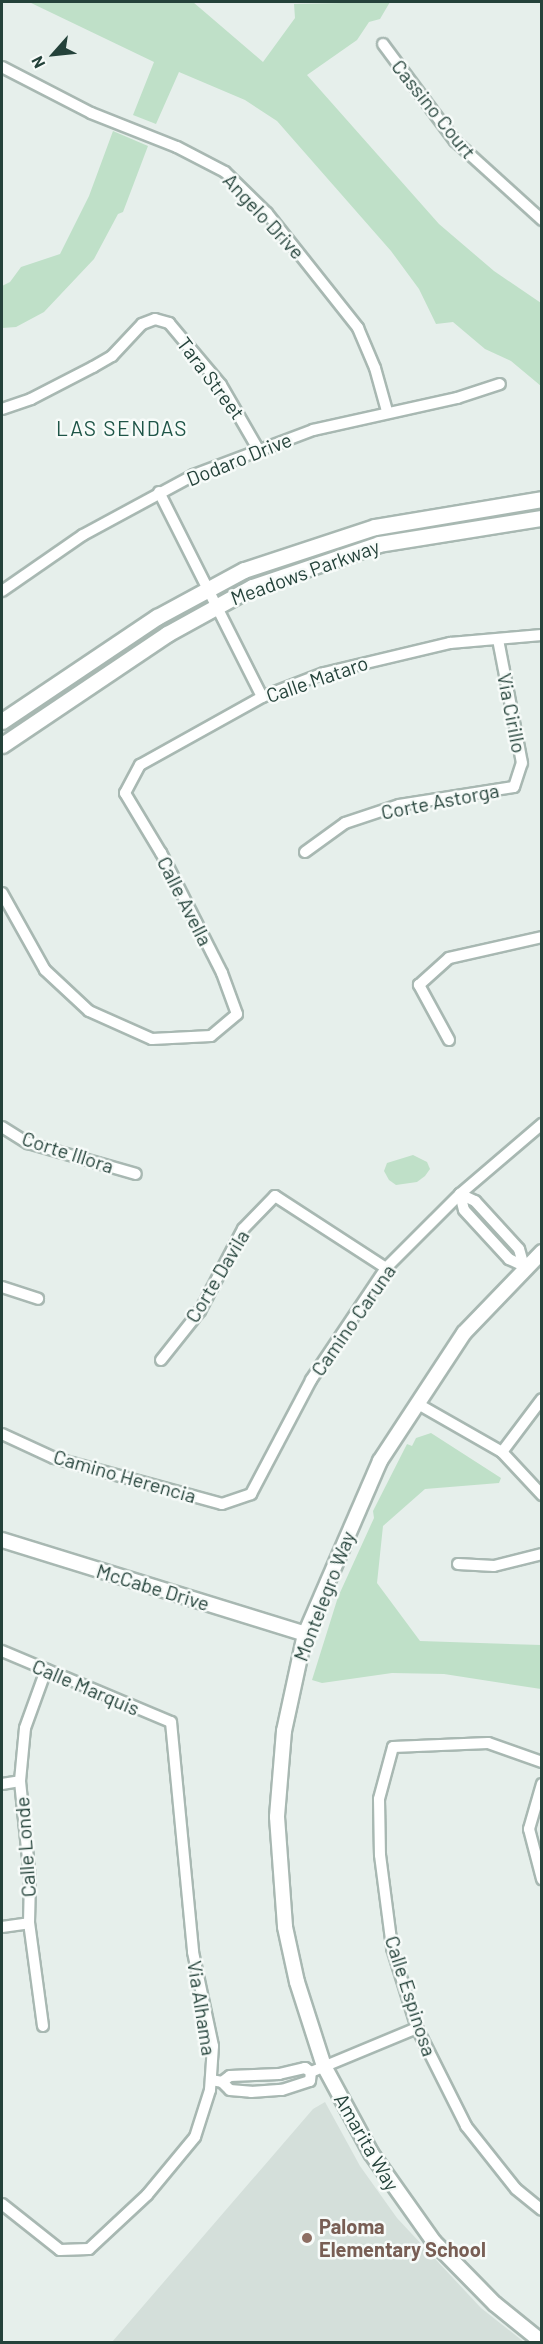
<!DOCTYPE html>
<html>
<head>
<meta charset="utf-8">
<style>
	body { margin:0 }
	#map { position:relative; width:543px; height:2344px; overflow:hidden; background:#e6efeb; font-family:Barlow,sans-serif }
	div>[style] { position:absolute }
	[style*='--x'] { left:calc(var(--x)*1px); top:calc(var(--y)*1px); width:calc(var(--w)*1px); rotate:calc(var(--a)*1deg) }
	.built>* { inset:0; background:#d4dfda }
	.green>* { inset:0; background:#bfe0c8 }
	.roads { filter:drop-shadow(2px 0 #a8b8b2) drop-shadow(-2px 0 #a8b8b2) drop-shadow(0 2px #a8b8b2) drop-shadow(0 -2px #a8b8b2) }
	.minor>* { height:10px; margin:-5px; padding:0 5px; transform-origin:5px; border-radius:5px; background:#fff }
	.tertiary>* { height:14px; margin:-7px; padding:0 7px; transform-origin:7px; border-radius:7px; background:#fff }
	.secondary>* { height:15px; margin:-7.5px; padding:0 7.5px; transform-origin:7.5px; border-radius:7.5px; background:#fff }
	.dots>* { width:16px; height:16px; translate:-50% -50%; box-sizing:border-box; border:3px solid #f7fbf9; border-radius:50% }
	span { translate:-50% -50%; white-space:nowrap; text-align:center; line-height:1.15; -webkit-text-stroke:5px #f7fbf9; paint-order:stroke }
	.street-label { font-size:20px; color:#24423a }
	.education-label { font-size:20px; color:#785e54; font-weight:700 }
	.left { translate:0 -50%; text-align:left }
	.neighbourhood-label { font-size:21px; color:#1f5548; letter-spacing:1.5px }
	.frame { position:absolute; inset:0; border:3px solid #24423a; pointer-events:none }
	.north { position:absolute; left:24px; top:24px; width:60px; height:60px; -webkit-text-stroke:4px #f7fbf9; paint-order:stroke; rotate:243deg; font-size:16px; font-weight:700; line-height:24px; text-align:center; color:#24423a }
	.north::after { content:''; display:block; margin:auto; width:21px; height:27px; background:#24423a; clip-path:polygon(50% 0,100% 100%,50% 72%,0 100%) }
</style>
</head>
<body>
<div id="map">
	<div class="built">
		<div style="clip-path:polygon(325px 2102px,360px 2166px,397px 2218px,481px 2308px,524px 2342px,112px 2342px,313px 2109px)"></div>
	</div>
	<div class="green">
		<div style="clip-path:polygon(29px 2px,193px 2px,263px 62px,295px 18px,294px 4px,390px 2px,380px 19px,369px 22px,357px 40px,307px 75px,439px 224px,494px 271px,541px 303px,541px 386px,511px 361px,485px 349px,453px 322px,436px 324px,419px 289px,391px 251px,277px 121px,245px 100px,179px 72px,156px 124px,133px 115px,154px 62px)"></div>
		<div style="clip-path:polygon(113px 131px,148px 146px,123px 212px,118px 214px,94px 259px,44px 312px,16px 327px,2px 328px,2px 286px,10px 282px,21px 267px,60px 254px,89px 196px)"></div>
		<div style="clip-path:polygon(413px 1155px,427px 1162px,430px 1169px,425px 1176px,417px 1182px,396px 1185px,389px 1180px,384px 1171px,387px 1163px)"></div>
		<div style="clip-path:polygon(431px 1433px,501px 1478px,499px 1483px,425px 1489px,383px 1526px,377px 1583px,420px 1641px,541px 1645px,541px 1689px,444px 1674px,392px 1673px,322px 1683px,312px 1680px,338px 1597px,374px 1518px,373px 1511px,407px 1444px,412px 1446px,416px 1438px)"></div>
	</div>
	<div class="roads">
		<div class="minor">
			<div style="--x:383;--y:44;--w:121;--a:53.4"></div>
			<div style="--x:455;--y:141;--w:118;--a:42.2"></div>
			<div style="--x:2;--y:67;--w:100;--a:27.3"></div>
			<div style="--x:91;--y:113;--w:92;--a:21.6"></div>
			<div style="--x:177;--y:147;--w:54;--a:27.5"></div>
			<div style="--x:225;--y:172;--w:59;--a:44.3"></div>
			<div style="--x:267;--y:213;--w:147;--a:51.6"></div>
			<div style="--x:358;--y:328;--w:43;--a:67"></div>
			<div style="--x:375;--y:368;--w:45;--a:74.4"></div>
			<div style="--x:2;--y:409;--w:31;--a:-19"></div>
			<div style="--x:31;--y:399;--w:70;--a:-27.3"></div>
			<div style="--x:93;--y:367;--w:22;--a:-30"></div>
			<div style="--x:112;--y:356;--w:44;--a:-46.8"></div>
			<div style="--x:142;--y:324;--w:14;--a:-21"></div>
			<div style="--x:155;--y:319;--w:15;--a:16"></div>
			<div style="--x:169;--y:323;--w:81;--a:50"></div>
			<div style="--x:221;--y:385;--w:74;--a:60"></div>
			<div style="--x:159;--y:492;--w:229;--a:63.3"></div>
			<div style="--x:2;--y:591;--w:98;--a:-34.7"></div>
			<div style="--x:83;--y:535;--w:126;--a:-28.4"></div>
			<div style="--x:194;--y:475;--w:127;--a:-20.7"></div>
			<div style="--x:313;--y:430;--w:148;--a:-12.5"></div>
			<div style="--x:457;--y:398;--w:45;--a:-18"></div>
			<div style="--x:305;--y:852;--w:49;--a:-35.9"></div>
			<div style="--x:345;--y:823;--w:57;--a:-18.4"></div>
			<div style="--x:399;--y:805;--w:116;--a:-8.9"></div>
			<div style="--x:514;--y:787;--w:25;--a:-72"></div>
			<div style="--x:522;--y:763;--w:126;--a:-101"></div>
			<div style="--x:2;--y:893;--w:88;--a:60.8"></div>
			<div style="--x:45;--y:970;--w:60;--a:43"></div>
			<div style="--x:89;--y:1011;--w:69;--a:24"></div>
			<div style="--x:152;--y:1039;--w:59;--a:-2.9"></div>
			<div style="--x:211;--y:1036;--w:34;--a:-40"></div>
			<div style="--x:237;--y:1014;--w:44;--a:-110.1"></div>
			<div style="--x:222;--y:973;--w:135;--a:-116.9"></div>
			<div style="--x:161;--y:853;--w:70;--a:-121"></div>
			<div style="--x:125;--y:793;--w:32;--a:-62"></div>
			<div style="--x:140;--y:765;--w:140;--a:-29.1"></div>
			<div style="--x:262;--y:697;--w:66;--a:-21.2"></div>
			<div style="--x:324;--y:673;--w:130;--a:-13.4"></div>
			<div style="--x:450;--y:643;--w:92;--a:-5"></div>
			<div style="--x:449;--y:1040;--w:63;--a:-118.6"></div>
			<div style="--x:419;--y:985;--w:40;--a:-42"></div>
			<div style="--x:449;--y:958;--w:95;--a:-12.7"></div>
			<div style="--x:2;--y:1127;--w:31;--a:32"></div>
			<div style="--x:28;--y:1143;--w:112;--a:16"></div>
			<div style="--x:460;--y:1194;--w:16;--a:76"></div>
			<div style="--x:464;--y:1210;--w:67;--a:47.4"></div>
			<div style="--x:509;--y:1259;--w:17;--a:25"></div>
			<div style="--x:460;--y:1194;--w:17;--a:25"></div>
			<div style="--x:475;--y:1201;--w:65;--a:47.5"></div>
			<div style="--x:519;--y:1249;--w:18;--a:74"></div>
			<div style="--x:2;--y:1287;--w:38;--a:18"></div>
			<div style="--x:161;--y:1360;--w:63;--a:-51.5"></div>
			<div style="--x:200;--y:1311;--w:93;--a:-62.3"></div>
			<div style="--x:243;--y:1229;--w:46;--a:-45.9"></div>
			<div style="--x:275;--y:1196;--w:132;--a:33"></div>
			<div style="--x:418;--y:1404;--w:97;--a:29.7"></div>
			<div style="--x:502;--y:1452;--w:59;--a:47.1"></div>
			<div style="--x:2;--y:1434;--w:57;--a:24.8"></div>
			<div style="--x:54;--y:1458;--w:174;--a:15.3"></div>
			<div style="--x:222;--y:1504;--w:31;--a:-19"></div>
			<div style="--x:251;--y:1494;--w:129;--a:-62.2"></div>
			<div style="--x:311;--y:1380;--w:135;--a:-56.2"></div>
			<div style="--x:386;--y:1268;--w:105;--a:-45"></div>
			<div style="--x:460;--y:1194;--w:108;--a:-40.5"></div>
			<div style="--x:502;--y:1452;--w:66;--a:-53"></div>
			<div style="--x:458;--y:1564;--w:36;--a:3"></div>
			<div style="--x:494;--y:1566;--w:49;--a:-14"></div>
			<div style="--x:2;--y:1651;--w:183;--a:22.8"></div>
			<div style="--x:171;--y:1722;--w:231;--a:84.5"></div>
			<div style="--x:193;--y:1952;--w:96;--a:78"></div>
			<div style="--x:213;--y:2046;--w:44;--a:93.9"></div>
			<div style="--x:210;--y:2090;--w:49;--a:107.7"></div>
			<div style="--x:195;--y:2137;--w:75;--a:129.6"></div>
			<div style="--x:147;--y:2195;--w:79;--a:137"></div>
			<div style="--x:89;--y:2249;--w:29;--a:178"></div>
			<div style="--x:60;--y:2250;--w:74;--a:-141.6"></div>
			<div style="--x:542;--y:1762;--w:57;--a:-160.6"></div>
			<div style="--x:488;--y:1743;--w:95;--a:177.6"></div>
			<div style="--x:393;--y:1747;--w:54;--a:105.1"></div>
			<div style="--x:379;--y:1799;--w:56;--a:89"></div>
			<div style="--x:380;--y:1855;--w:94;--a:82.6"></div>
			<div style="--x:392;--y:1948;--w:84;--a:72.6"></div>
			<div style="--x:417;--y:2028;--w:110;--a:63.4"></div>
			<div style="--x:466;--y:2126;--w:80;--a:51.6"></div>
			<div style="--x:516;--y:2189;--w:33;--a:39"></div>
			<div style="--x:2;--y:1784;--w:18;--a:-9"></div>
			<div style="--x:542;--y:1784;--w:47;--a:106.1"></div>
			<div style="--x:529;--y:1829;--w:52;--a:75.4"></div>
			<div style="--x:2;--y:1927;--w:27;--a:-8"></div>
			<div style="--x:43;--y:2026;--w:104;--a:-97.7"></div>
			<div style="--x:29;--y:1923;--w:45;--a:-88.7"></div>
			<div style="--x:30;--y:1878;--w:98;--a:-95.9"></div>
			<div style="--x:20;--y:1781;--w:53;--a:-84.6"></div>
			<div style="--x:25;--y:1728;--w:62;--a:-70.1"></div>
			<div style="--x:311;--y:2072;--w:115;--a:-22.5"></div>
			<div style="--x:211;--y:2080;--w:11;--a:10"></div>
			<div style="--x:222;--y:2082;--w:11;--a:45"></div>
			<div style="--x:230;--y:2090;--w:21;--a:5"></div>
			<div style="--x:251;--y:2092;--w:31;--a:-4"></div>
			<div style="--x:282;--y:2090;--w:29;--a:-18"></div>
			<div style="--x:310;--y:2081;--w:9;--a:-84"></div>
			<div style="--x:222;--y:2082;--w:10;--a:-37"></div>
			<div style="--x:230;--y:2076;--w:49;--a:-2.3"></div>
			<div style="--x:279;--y:2074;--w:27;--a:-13"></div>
			<div style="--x:305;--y:2068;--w:7;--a:34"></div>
		</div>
		<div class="tertiary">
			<div style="--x:542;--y:1252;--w:112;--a:133.9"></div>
			<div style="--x:464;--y:1333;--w:153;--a:123.3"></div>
			<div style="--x:380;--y:1461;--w:189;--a:113.4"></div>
			<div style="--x:305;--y:1634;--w:99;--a:102.2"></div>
			<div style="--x:284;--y:1731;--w:86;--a:94.7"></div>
			<div style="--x:277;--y:1817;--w:110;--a:85.8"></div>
			<div style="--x:285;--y:1927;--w:56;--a:77.7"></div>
			<div style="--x:297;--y:1982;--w:88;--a:72.2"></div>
			<div style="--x:324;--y:2066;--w:99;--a:61.6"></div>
			<div style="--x:371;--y:2153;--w:109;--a:54.7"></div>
			<div style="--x:434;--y:2242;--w:87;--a:45.5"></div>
			<div style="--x:495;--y:2304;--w:60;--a:39"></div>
			<div style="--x:2;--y:1540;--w:317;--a:17.2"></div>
		</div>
		<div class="secondary">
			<div style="--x:2;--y:721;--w:187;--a:-33.9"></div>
			<div style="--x:157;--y:617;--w:99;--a:-28.4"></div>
			<div style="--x:244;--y:570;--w:138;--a:-18.2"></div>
			<div style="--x:375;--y:527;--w:169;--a:-9.5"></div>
			<div style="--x:2;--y:745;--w:199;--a:-33.9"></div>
			<div style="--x:167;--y:634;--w:97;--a:-28.9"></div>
			<div style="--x:252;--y:587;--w:134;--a:-18.7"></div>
			<div style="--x:379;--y:544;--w:165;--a:-9.1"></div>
		</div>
	</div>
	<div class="dots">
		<div style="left:307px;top:2238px;background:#8d6e63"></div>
	</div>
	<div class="street-label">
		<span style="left:434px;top:109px;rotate:51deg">Cassino Court</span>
		<span style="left:264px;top:216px;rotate:47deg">Angelo Drive</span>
		<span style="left:211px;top:378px;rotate:53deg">Tara Street</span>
		<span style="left:239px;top:459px;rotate:-22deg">Dodaro Drive</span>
		<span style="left:305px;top:572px;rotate:-20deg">Meadows Parkway</span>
		<span style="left:317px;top:679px;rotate:-19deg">Calle Mataro</span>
		<span style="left:512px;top:713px;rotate:79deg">Via Cirillo</span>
		<span style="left:440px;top:801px;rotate:-11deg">Corte Astorga</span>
		<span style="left:185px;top:901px;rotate:63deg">Calle Avella</span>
		<span style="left:68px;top:1152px;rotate:18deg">Corte Illora</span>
		<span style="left:217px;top:1276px;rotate:-59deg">Corte Davila</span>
		<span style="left:353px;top:1320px;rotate:-55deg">Camino Caruna</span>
		<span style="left:125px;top:1476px;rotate:16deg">Camino Herencia</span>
		<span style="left:153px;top:1587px;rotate:17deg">McCabe Drive</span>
		<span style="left:324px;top:1596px;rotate:-69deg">Montelegro Way</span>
		<span style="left:86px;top:1687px;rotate:23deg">Calle Marquis</span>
		<span style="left:25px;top:1847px;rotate:-94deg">Calle Londe</span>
		<span style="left:411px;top:1996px;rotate:72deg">Calle Espinosa</span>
		<span style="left:202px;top:2008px;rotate:81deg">Via Alhama</span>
		<span style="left:367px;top:2142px;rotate:60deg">Amarita Way</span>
	</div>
	<div class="education-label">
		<span class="left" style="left:319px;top:2238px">Paloma<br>Elementary School</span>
	</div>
	<div class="neighbourhood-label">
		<span style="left:122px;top:428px">LAS SENDAS</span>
	</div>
	<div class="frame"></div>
	<div class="north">N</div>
</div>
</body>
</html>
